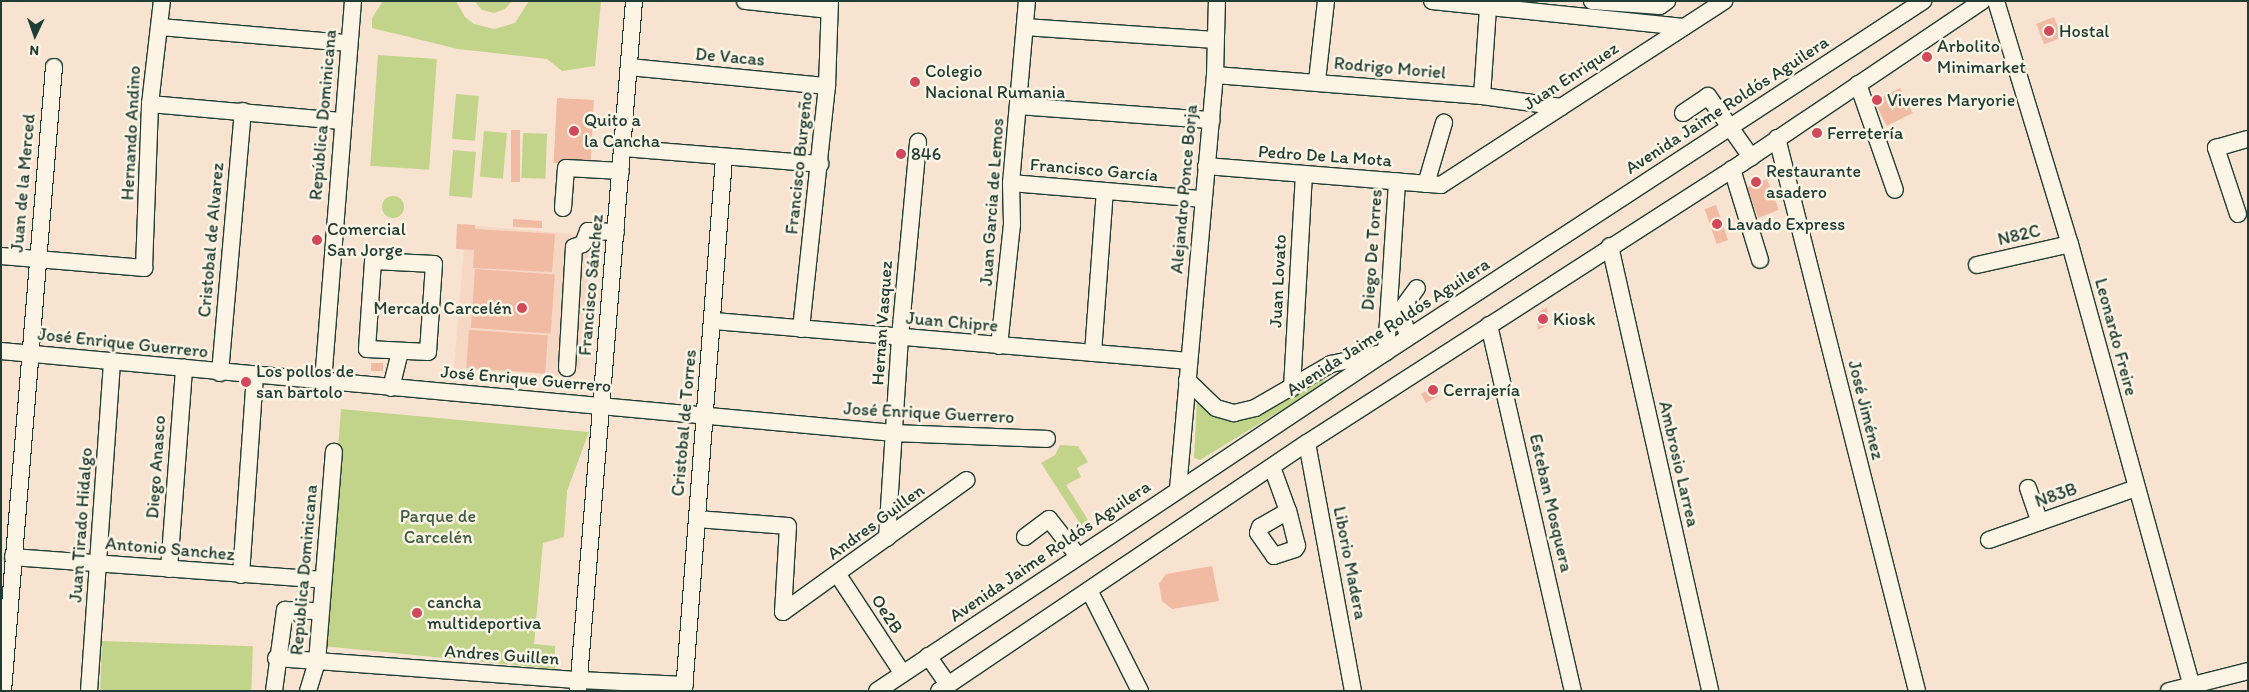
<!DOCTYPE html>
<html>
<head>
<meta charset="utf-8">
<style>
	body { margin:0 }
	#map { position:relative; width:2249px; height:692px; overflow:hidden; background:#f8e3d1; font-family:Itim,sans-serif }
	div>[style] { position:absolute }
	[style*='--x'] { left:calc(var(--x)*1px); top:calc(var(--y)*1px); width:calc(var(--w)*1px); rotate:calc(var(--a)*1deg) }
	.built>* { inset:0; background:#f6d7c3 }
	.green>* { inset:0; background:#c1d48a; transform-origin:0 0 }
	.round { border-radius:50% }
	.building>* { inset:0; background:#f0baa3; transform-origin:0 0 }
	.roads { filter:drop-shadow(1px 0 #1f3d34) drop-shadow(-1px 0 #1f3d34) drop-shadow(0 1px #1f3d34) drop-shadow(0 -1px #1f3d34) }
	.minor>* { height:16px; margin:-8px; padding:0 8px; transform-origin:8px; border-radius:8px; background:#fcf5e5 }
	.dots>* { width:14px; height:14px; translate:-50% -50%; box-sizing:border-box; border:2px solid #fcf5e5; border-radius:50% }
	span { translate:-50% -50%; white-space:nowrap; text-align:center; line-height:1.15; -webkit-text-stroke:5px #fcf5e5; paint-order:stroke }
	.poi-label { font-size:18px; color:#1f3d34 }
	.left { translate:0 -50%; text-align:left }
	.right { translate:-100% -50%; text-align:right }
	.street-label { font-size:18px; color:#1f3d34 }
	.park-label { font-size:18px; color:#3f5b45 }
	.frame { position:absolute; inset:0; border:2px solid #1f3d34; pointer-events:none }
	.north { position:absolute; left:10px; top:10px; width:50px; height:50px; -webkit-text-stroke:4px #fcf5e5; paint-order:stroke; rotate:183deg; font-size:14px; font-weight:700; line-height:20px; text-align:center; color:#1f3d34 }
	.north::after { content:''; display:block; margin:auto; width:18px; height:22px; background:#1f3d34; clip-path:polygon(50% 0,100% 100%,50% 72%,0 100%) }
</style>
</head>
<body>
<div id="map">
	<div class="built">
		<div style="clip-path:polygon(457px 224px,592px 236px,580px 369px,560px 367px,560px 375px,454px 369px,464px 249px,456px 249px)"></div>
	</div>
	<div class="green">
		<div style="clip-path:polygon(383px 1px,456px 1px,465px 17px,474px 24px,494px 29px,515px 23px,529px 1px,601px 1px,595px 66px,562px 71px,547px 59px,458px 49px,372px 28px,372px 18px)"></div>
		<div style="clip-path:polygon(474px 1px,512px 1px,505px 9px,494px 13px,482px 10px)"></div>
		<div style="left:378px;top:55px;width:59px;height:111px;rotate:4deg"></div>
		<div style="left:456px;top:94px;width:23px;height:45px;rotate:5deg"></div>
		<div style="left:484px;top:131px;width:23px;height:46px;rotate:5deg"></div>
		<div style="left:523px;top:133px;width:24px;height:45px;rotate:2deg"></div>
		<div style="left:453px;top:150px;width:23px;height:46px;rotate:5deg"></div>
		<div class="round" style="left:382px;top:196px;width:22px;height:22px"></div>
		<div style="clip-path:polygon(1321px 377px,1326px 383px,1200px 460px,1194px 458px,1197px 401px,1213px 414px)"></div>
		<div style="clip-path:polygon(341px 409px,589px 432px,567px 491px,564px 537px,543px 543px,534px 644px,555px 646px,555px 669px,323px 646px)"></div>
		<div style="clip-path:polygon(1060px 445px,1078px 446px,1088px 462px,1077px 468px,1081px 477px,1066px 485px,1088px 520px,1081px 525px,1041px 463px,1055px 455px)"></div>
		<div style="left:102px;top:641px;width:151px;height:50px;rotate:2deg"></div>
	</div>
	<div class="building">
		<div style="left:2054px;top:17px;width:22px;height:19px;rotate:69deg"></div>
		<div style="left:1900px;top:88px;width:28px;height:29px;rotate:63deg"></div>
		<div style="left:557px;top:98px;width:37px;height:65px;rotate:3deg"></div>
		<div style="left:511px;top:130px;width:9px;height:52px"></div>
		<div style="left:1767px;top:179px;width:33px;height:22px;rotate:69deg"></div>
		<div style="left:1716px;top:205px;width:37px;height:12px;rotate:71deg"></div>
		<div style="clip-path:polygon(513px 219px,542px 221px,542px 228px,513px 227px)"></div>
		<div style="clip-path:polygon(457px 224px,475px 225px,475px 229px,555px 234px,552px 272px,473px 268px,474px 250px,456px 249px)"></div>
		<div style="left:475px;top:269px;width:80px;height:59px;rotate:4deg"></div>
		<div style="clip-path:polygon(1547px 307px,1549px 324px,1538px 330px,1537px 314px)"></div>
		<div style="left:469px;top:330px;width:79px;height:38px;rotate:4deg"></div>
		<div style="left:371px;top:363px;width:12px;height:8px"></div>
		<div style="clip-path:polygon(1436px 385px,1438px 396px,1426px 403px,1421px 394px)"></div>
		<div style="clip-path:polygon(1212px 566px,1219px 601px,1172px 609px,1162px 601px,1159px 584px,1166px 574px)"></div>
	</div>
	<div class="roads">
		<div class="minor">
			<div style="--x:745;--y:1;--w:84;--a:6.1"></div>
			<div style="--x:1432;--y:1;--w:253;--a:5.9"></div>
			<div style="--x:1592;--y:1;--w:68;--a:4.2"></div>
			<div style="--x:1660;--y:6;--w:9;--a:-36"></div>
			<div style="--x:1996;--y:1;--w:254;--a:73.1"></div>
			<div style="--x:2070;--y:244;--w:456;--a:74.6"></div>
			<div style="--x:160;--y:27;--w:189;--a:4.9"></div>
			<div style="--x:1025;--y:27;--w:190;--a:3.9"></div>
			<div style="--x:629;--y:67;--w:199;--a:5.5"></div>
			<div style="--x:1215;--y:75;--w:268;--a:4.5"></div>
			<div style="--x:1482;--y:96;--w:80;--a:7.9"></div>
			<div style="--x:1317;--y:81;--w:81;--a:-83.6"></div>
			<div style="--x:1858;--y:84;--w:112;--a:70.8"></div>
			<div style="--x:1482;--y:96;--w:89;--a:-86.1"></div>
			<div style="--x:150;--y:104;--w:192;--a:5.1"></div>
			<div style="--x:1019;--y:106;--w:193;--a:4.2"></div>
			<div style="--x:1683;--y:113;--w:30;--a:-34"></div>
			<div style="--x:1708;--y:96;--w:75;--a:54.8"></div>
			<div style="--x:1777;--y:138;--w:570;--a:75.79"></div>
			<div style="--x:622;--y:148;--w:199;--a:4.6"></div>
			<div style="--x:1206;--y:166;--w:236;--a:4.6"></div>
			<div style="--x:1441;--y:185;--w:338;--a:-33"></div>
			<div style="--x:1732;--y:169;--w:95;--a:72.9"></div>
			<div style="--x:1011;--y:183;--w:193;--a:4.8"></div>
			<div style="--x:1426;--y:184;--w:64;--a:-73.6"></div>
			<div style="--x:563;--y:208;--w:40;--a:-85.7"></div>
			<div style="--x:566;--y:168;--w:55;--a:3.1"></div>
			<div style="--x:2238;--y:214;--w:70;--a:-108.4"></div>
			<div style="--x:2216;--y:148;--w:33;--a:-16"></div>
			<div style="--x:1610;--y:246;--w:456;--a:77.3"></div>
			<div style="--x:1;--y:256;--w:144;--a:4.8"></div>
			<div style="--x:144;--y:268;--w:164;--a:-87.9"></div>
			<div style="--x:150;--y:104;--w:104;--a:-83.4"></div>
			<div style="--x:373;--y:261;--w:61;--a:2.8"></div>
			<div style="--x:434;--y:264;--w:88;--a:93.9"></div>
			<div style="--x:428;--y:352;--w:61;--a:-177.2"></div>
			<div style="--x:367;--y:349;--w:88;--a:-86.1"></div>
			<div style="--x:1977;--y:265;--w:95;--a:-12.7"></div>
			<div style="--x:713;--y:321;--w:476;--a:4.8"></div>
			<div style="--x:1489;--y:325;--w:376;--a:77.1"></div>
			<div style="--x:801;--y:329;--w:244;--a:-83.9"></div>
			<div style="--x:827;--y:86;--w:85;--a:-88"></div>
			<div style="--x:1408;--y:337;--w:28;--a:-105"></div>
			<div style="--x:1401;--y:310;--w:27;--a:-54"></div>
			<div style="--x:999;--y:346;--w:123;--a:-83.9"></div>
			<div style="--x:1012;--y:224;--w:41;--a:-91.4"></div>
			<div style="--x:1011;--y:183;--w:183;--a:-85"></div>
			<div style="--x:1;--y:351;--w:897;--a:5.25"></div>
			<div style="--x:894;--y:433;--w:153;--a:2.2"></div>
			<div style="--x:1093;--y:353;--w:162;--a:-85.8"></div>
			<div style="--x:567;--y:368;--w:121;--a:-86.7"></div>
			<div style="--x:574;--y:247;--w:9;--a:-18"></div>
			<div style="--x:583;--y:244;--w:14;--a:-69"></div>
			<div style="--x:588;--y:231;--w:28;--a:2"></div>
			<div style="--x:220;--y:373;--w:263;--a:-85"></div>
			<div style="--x:1187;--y:380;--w:40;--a:44"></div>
			<div style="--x:1216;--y:408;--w:19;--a:16"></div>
			<div style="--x:1234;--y:413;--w:22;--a:-13"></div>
			<div style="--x:1255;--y:408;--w:88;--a:-30.1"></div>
			<div style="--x:1331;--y:364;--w:56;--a:-12.3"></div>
			<div style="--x:1386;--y:352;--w:171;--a:-86.3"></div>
			<div style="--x:323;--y:382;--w:382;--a:-85.5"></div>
			<div style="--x:391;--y:388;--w:38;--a:-76"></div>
			<div style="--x:1292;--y:388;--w:213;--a:-86.8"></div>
			<div style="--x:1307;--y:443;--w:252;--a:79.5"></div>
			<div style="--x:1272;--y:467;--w:47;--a:70"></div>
			<div style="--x:1288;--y:511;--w:32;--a:150"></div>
			<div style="--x:1260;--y:527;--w:6;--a:108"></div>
			<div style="--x:1258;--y:533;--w:28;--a:55"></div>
			<div style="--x:1274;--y:556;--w:22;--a:-18"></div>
			<div style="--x:1295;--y:549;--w:4;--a:-56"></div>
			<div style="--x:1297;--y:546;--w:36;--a:-104"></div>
			<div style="--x:2028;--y:488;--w:36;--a:71"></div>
			<div style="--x:1178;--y:489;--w:416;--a:-84.9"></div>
			<div style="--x:1215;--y:75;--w:74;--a:-88.5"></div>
			<div style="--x:697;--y:519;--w:91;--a:4.4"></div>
			<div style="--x:788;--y:526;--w:86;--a:93.3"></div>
			<div style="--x:1025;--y:537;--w:30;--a:-37"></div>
			<div style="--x:1049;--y:519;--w:47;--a:51.9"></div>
			<div style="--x:887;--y:538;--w:201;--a:-86.3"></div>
			<div style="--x:900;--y:337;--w:196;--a:-84.7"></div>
			<div style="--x:1989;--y:540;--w:156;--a:-19.5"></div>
			<div style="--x:13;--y:557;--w:311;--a:4.2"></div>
			<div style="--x:169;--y:569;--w:202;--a:-85.7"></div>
			<div style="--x:241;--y:575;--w:200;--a:-86"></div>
			<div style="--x:838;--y:575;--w:118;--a:56.7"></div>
			<div style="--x:1090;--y:592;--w:111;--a:63.2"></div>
			<div style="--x:783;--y:612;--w:226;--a:-35.7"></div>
			<div style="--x:928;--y:656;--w:35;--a:55"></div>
			<div style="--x:276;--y:658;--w:304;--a:4.2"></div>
			<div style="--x:579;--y:680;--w:106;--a:2.7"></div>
			<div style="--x:3;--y:691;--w:626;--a:-85.33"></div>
			<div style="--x:89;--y:691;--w:330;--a:-86"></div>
			<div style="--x:274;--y:691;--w:82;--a:-82.3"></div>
			<div style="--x:285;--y:610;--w:36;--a:2"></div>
			<div style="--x:308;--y:691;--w:30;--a:-73"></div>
			<div style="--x:317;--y:662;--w:211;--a:-85.4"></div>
			<div style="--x:578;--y:691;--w:692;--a:-85.36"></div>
			<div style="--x:684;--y:691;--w:534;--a:-85.71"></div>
			<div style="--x:877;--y:691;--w:612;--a:-33.66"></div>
			<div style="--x:1386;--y:352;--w:642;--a:-33.17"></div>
			<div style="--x:939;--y:691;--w:444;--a:-34"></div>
			<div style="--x:1307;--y:443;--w:517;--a:-32.77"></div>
			<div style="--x:1742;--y:163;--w:290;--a:-34"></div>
			<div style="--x:2169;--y:691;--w:81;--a:-14.2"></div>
		</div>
	</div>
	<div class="dots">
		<div style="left:2049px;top:31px;background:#d1495b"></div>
		<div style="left:1927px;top:57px;background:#d1495b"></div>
		<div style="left:915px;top:82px;background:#d1495b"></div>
		<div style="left:1877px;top:100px;background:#d1495b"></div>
		<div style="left:574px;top:131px;background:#d1495b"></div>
		<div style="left:1817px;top:133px;background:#d1495b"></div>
		<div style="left:901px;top:154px;background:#d1495b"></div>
		<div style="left:1756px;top:182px;background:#d1495b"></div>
		<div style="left:1717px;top:224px;background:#d1495b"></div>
		<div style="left:317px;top:240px;background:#d1495b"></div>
		<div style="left:522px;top:308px;background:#d1495b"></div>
		<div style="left:1543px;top:319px;background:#d1495b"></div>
		<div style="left:246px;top:382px;background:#d1495b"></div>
		<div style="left:1433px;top:390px;background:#d1495b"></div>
		<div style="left:417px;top:613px;background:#d1495b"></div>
	</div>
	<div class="poi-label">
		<span class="left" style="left:2059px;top:31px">Hostal</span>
		<span class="left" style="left:1937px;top:57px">Arbolito<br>Minimarket</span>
		<span class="left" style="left:925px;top:82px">Colegio<br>Nacional Rumania</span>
		<span class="left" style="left:1887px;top:100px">Viveres Maryorie</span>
		<span class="left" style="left:584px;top:131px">Quito a<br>la Cancha</span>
		<span class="left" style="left:1827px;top:133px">Ferretería</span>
		<span class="left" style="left:911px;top:154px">846</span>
		<span class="left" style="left:1766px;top:182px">Restaurante<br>asadero</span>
		<span class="left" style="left:1727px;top:224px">Lavado Express</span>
		<span class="left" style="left:327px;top:240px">Comercial<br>San Jorge</span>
		<span class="right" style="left:512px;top:308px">Mercado Carcelén</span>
		<span class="left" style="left:1553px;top:319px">Kiosk</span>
		<span class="left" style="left:256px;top:382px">Los pollos de<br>san bartolo</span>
		<span class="left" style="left:1443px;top:390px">Cerrajería</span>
		<span class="left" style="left:427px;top:613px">cancha<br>multideportiva</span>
	</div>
	<div class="street-label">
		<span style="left:730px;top:57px;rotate:5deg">De Vacas</span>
		<span style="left:1390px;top:68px;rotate:5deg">Rodrigo Moriel</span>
		<span style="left:1571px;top:76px;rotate:-33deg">Juan Enriquez</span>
		<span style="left:1727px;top:105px;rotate:-33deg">Avenida Jaime Roldós Aguilera</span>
		<span style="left:323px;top:115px;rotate:-85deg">República Dominicana</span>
		<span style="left:131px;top:133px;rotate:-87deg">Hernando Andino</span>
		<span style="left:1325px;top:156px;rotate:4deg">Pedro De La Mota</span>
		<span style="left:799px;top:163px;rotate:-84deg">Francisco Burgeño</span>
		<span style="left:1094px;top:170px;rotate:5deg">Francisco García</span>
		<span style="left:23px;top:183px;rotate:-85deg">Juan de la Merced</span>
		<span style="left:1184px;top:189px;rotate:-85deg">Alejandro Ponce Borja</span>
		<span style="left:992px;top:202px;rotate:-86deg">Juan Garcia de Lemos</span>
		<span style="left:2019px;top:235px;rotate:-13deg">N82C</span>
		<span style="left:211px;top:240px;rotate:-85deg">Cristobal de Alvarez</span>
		<span style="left:1372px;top:250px;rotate:-86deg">Diego De Torres</span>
		<span style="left:1278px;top:281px;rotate:-87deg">Juan Lovato</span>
		<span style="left:591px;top:285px;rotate:-85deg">Francisco Sánchez</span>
		<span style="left:952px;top:322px;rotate:5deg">Juan Chipre</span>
		<span style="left:882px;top:323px;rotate:-86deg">Hernan Vasquez</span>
		<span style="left:1388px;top:327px;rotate:-33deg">Avenida Jaime Roldós Aguilera</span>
		<span style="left:2116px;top:337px;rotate:75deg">Leonardo Freire</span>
		<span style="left:123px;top:343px;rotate:6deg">José Enrique Guerrero</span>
		<span style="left:526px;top:379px;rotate:5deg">José Enrique Guerrero</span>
		<span style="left:1866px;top:410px;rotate:76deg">José Jiménez</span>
		<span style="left:929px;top:413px;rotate:3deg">José Enrique Guerrero</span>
		<span style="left:684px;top:423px;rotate:-85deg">Cristobal de Torres</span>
		<span style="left:1679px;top:464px;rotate:77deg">Ambrosio Larrea</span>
		<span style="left:156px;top:467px;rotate:-86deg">Diego Anasco</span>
		<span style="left:2056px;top:495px;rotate:-19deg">N83B</span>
		<span style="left:1551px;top:503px;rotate:77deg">Esteban Mosquera</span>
		<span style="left:876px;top:522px;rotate:-36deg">Andres Guillen</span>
		<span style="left:81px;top:525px;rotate:-86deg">Juan Tirado Hidalgo</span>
		<span style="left:170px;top:549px;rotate:5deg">Antonio Sanchez</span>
		<span style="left:1050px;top:551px;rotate:-34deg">Avenida Jaime Roldós Aguilera</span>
		<span style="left:1350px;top:563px;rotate:79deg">Liborio Madera</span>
		<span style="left:304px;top:570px;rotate:-85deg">República Dominicana</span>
		<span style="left:887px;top:614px;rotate:57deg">Oe2B</span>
		<span style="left:502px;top:655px;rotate:4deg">Andres Guillen</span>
	</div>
	<div class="park-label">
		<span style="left:438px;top:527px">Parque de<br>Carcelén</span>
	</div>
	<div class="frame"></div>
	<div class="north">N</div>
</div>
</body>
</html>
